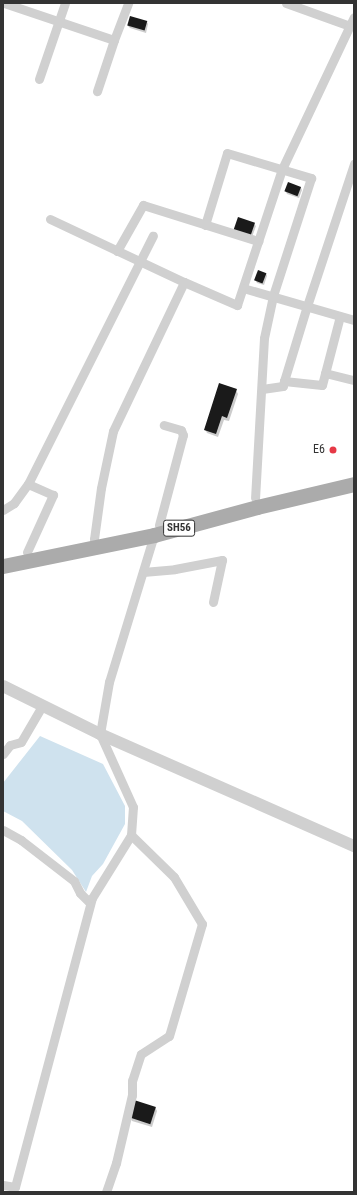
<!DOCTYPE html>
<html>
<head>
<meta charset="utf-8">
<style>
	body { margin:0 }
	#map { position:relative; width:357px; height:1195px; overflow:hidden; background:#fff; font-family:"Roboto Condensed",sans-serif }
	div>[style] { position:absolute }
	[style*='--x'] { left:calc(var(--x)*1px); top:calc(var(--y)*1px); width:calc(var(--w)*1px); rotate:calc(var(--a)*1deg) }
	.water>* { inset:0; background:#cfe2ee }
	.shadow>* { inset:0; background:#0003 }
	.building>* { inset:0; background:#1a1a1a; transform-origin:0 0 }
	.minor>* { height:9px; margin:-4.5px; padding:0 4.5px; transform-origin:4.5px; border-radius:4.5px; background:#d0d0d0 }
	.tertiary>* { height:12px; margin:-6px; padding:0 6px; transform-origin:6px; border-radius:6px; background:#d0d0d0 }
	.primary>* { height:15px; margin:-7.5px; padding:0 7.5px; transform-origin:7.5px; border-radius:7.5px; background:#ababab }
	.dots>* { width:11px; height:11px; translate:-50% -50%; box-sizing:border-box; border:2px solid #fff; border-radius:50% }
	span { translate:-50% -50%; white-space:nowrap; text-align:center; line-height:1.15; -webkit-text-stroke:4px #fff; paint-order:stroke }
	.shield-label span { padding:1px 3px; background:#fff; border:1px solid; border-radius:3px; -webkit-text-stroke-width:0 }
	.shield-label { font-size:11px; color:#333; font-weight:700 }
	.poi-label { font-size:12px; color:#333 }
	.right { translate:-100% -50%; text-align:right }
	.frame { position:absolute; inset:0; border:4px solid #333; pointer-events:none }
</style>
</head>
<body>
<div id="map">
	<div class="water">
		<div style="clip-path:polygon(40px 736px,103px 764px,125px 806px,125px 824px,103px 864px,92px 876px,86px 892px,72px 870px,22px 821px,3px 811px,3px 783px)"></div>
	</div>
	<div class="shadow">
		<div style="clip-path:polygon(147px 22px,148px 24px,146px 33px,130px 28px,128px 26px)"></div>
		<div style="clip-path:polygon(301px 188px,302px 190px,299px 198px,287px 194px,286px 192px)"></div>
		<div style="clip-path:polygon(254px 224px,256px 226px,252px 237px,236px 232px)"></div>
		<div style="clip-path:polygon(266px 273px,267px 276px,264px 285px,257px 283px,256px 281px)"></div>
		<div style="clip-path:polygon(236px 390px,238px 394px,229px 421px,224px 420px,218px 437px,207px 433px,205px 429px)"></div>
		<div style="clip-path:polygon(155px 1107px,157px 1111px,152px 1127px,132px 1121px,130px 1117px)"></div>
	</div>
	<div class="building">
		<div style="left:130px;top:16px;width:18px;height:10px;rotate:16deg"></div>
		<div style="left:288px;top:182px;width:14px;height:10px;rotate:21deg"></div>
		<div style="left:238px;top:217px;width:18px;height:14px;rotate:19deg"></div>
		<div style="left:258px;top:270px;width:9px;height:11px;rotate:21deg"></div>
		<div style="clip-path:polygon(219px 383px,237px 389px,227px 418px,222px 416px,216px 434px,204px 430px)"></div>
		<div style="left:134px;top:1100px;width:23px;height:18px;rotate:18deg"></div>
	</div>
	<div class="minor">
		<div style="--x:4;--y:3;--w:116;--a:18.6"></div>
		<div style="--x:114;--y:40;--w:54;--a:108.4"></div>
		<div style="--x:286;--y:3;--w:68;--a:19.8"></div>
		<div style="--x:114;--y:40;--w:40;--a:-69"></div>
		<div style="--x:39;--y:79;--w:80;--a:-71.1"></div>
		<div style="--x:50;--y:219;--w:148;--a:25.2"></div>
		<div style="--x:184;--y:282;--w:58;--a:23.5"></div>
		<div style="--x:237;--y:305;--w:143;--a:-71.7"></div>
		<div style="--x:282;--y:169;--w:168;--a:-64.7"></div>
		<div style="--x:205;--y:225;--w:75;--a:-73"></div>
		<div style="--x:227;--y:153;--w:88;--a:16.6"></div>
		<div style="--x:311;--y:178;--w:124;--a:107.9"></div>
		<div style="--x:273;--y:296;--w:43;--a:102.1"></div>
		<div style="--x:264;--y:338;--w:160;--a:93.2"></div>
		<div style="--x:117;--y:251;--w:53;--a:-60.5"></div>
		<div style="--x:143;--y:205;--w:121;--a:17.4"></div>
		<div style="--x:243;--y:288;--w:116;--a:16.1"></div>
		<div style="--x:325;--y:373;--w:30;--a:14"></div>
		<div style="--x:284;--y:381;--w:78;--a:-73"></div>
		<div style="--x:307;--y:306;--w:150;--a:-71.7"></div>
		<div style="--x:262;--y:389;--w:21;--a:-8"></div>
		<div style="--x:283;--y:386;--w:5;--a:-79"></div>
		<div style="--x:284;--y:381;--w:38;--a:6"></div>
		<div style="--x:322;--y:385;--w:71;--a:-75.4"></div>
		<div style="--x:3;--y:510;--w:13;--a:-32"></div>
		<div style="--x:14;--y:503;--w:24;--a:-54"></div>
		<div style="--x:159;--y:525;--w:93;--a:-75.1"></div>
		<div style="--x:183;--y:435;--w:5;--a:-112"></div>
		<div style="--x:181;--y:430;--w:18;--a:-164"></div>
		<div style="--x:95;--y:548;--w:9;--a:-96"></div>
		<div style="--x:94;--y:539;--w:51;--a:-82.2"></div>
		<div style="--x:101;--y:488;--w:58;--a:-78.1"></div>
		<div style="--x:113;--y:431;--w:165;--a:-64.5"></div>
		<div style="--x:27;--y:552;--w:63;--a:-65.5"></div>
		<div style="--x:53;--y:495;--w:27;--a:-156"></div>
		<div style="--x:28;--y:484;--w:278;--a:-63.3"></div>
		<div style="--x:143;--y:572;--w:32;--a:-5"></div>
		<div style="--x:175;--y:569;--w:48;--a:-10.8"></div>
		<div style="--x:222;--y:560;--w:43;--a:102.1"></div>
		<div style="--x:3;--y:754;--w:11;--a:-52"></div>
		<div style="--x:10;--y:745;--w:11;--a:-15"></div>
		<div style="--x:21;--y:742;--w:42;--a:-59.7"></div>
		<div style="--x:3;--y:830;--w:21;--a:29"></div>
		<div style="--x:21;--y:840;--w:67;--a:37.7"></div>
		<div style="--x:74;--y:881;--w:13;--a:63"></div>
		<div style="--x:80;--y:893;--w:14;--a:45"></div>
		<div style="--x:3;--y:1185;--w:12;--a:9"></div>
		<div style="--x:15;--y:1187;--w:299;--a:-75.1"></div>
		<div style="--x:92;--y:898;--w:74;--a:-58.2"></div>
		<div style="--x:131;--y:835;--w:28;--a:-86"></div>
		<div style="--x:133;--y:807;--w:80;--a:-114.3"></div>
		<div style="--x:100;--y:734;--w:53;--a:-80.2"></div>
		<div style="--x:109;--y:682;--w:154;--a:-73"></div>
		<div style="--x:106;--y:1192;--w:31;--a:-71"></div>
		<div style="--x:116;--y:1163;--w:70;--a:-76.8"></div>
		<div style="--x:132;--y:1095;--w:14;--a:-90"></div>
		<div style="--x:132;--y:1081;--w:28;--a:-72"></div>
		<div style="--x:141;--y:1054;--w:33;--a:-33"></div>
		<div style="--x:169;--y:1036;--w:117;--a:-73.6"></div>
		<div style="--x:202;--y:924;--w:55;--a:-120.8"></div>
		<div style="--x:174;--y:877;--w:60;--a:-135.7"></div>
	</div>
	<div class="tertiary">
		<div style="--x:3;--y:686;--w:108;--a:26.3"></div>
		<div style="--x:100;--y:734;--w:278;--a:23.8"></div>
	</div>
	<div class="primary">
		<div style="--x:3;--y:566;--w:154;--a:-11.6"></div>
		<div style="--x:154;--y:535;--w:107;--a:-15.2"></div>
		<div style="--x:257;--y:507;--w:100;--a:-13.3"></div>
	</div>
	<div class="dots">
		<div style="left:333px;top:450px;background:#e63946"></div>
	</div>
	<div class="shield-label">
		<span style="left:179px;top:528px">SH56</span>
	</div>
	<div class="poi-label">
		<span class="right" style="left:325px;top:450px">E6</span>
	</div>
	<div class="frame"></div>
</div>
</body>
</html>
